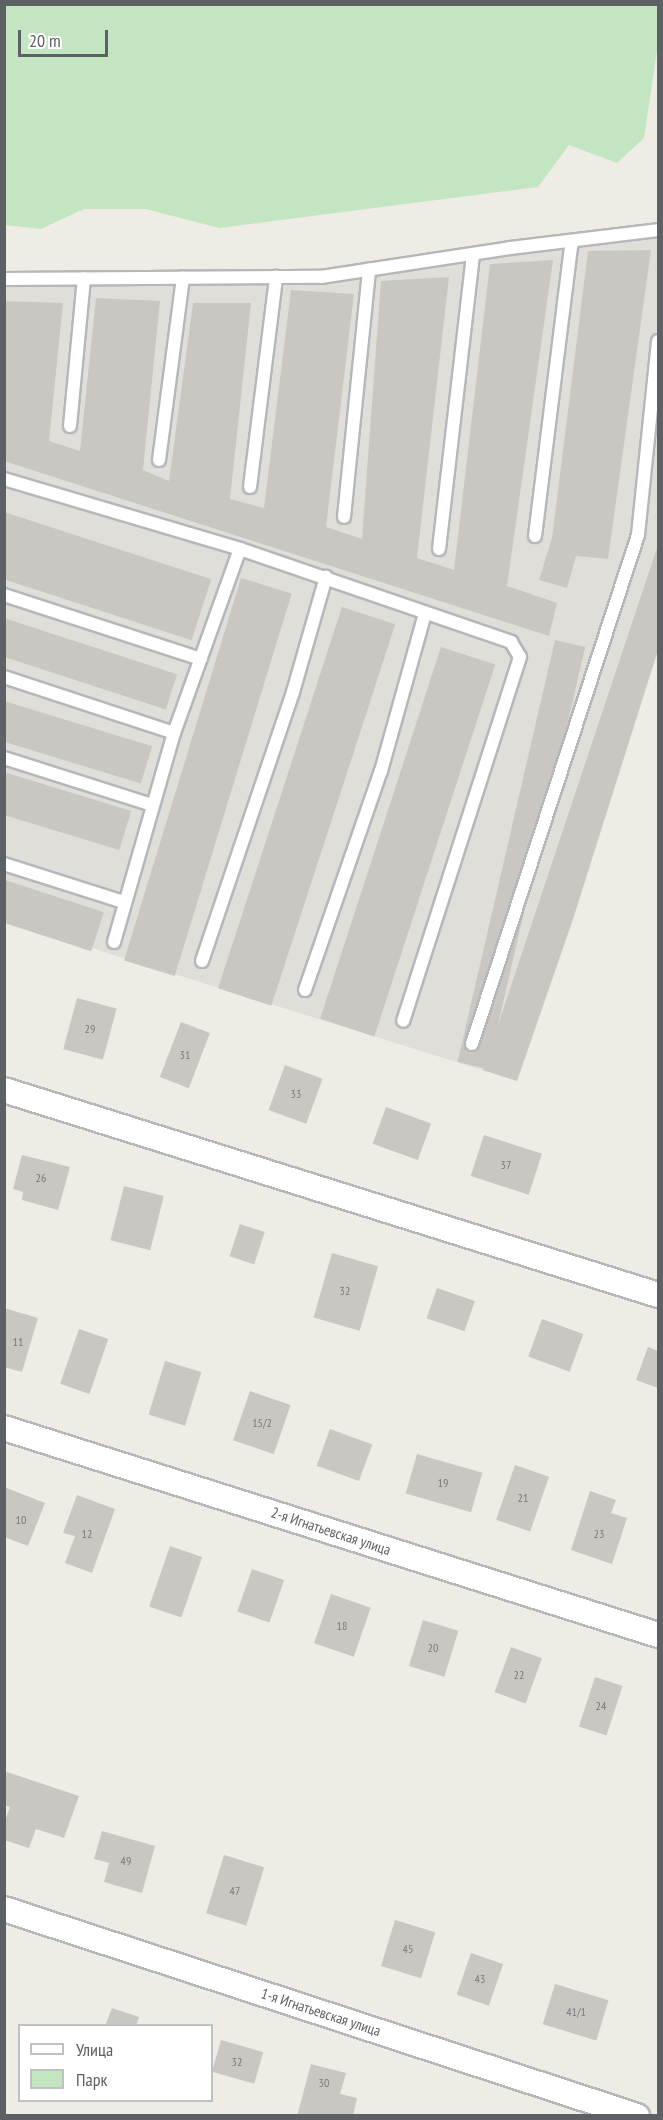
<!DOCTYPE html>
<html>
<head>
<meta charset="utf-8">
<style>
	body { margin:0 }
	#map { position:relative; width:663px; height:2120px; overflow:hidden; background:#efece5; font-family:"PT Sans Narrow",sans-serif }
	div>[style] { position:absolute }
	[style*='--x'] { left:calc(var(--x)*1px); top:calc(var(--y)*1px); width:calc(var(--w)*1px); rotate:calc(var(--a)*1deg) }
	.industrial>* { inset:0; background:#e0ded9 }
	.green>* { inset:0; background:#c3e5c2 }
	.building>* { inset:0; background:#cac7c2; transform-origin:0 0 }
	.roads { filter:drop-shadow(2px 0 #b5b7bb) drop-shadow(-2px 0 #b5b7bb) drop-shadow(0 2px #b5b7bb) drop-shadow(0 -2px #b5b7bb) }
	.service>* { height:12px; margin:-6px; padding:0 6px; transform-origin:6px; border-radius:6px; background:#fff }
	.minor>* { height:24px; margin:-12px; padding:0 12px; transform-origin:12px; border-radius:12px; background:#fff }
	span { translate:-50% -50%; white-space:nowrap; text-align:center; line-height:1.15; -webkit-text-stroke:6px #fff; paint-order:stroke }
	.number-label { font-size:12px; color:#787a7c }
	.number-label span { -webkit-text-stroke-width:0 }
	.street-label { font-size:15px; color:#5d6165 }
	.frame { position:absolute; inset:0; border:6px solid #5d6165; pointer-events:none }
	.legend { position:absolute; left:18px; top:2024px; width:195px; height:78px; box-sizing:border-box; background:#fff; border:2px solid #bec0c1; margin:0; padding:8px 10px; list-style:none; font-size:18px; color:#5d6165 }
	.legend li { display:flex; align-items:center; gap:12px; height:30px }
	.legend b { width:30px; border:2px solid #bec0c1 }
	.scale { position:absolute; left:18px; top:30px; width:90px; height:27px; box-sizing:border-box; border:3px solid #5d6165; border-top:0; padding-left:8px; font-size:18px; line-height:21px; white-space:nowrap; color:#5d6165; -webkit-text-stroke:4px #fff; paint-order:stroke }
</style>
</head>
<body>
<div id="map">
	<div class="industrial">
		<div style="clip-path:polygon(658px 230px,658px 650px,573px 919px,517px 1081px,5px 921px,5px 279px,321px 277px)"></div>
	</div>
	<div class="green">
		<div style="clip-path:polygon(5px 4px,658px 5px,658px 44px,644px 138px,617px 163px,569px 145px,538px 187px,219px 228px,146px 209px,84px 209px,41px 229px,5px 225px)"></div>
	</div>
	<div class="building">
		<div style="clip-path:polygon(651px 250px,608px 559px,576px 556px,567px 588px,539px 580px,552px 538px,588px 251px)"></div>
		<div style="clip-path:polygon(553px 260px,507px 586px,557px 603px,549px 636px,4px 461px,4px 301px,63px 303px,49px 441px,80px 451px,96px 298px,160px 301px,143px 470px,169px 481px,193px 303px,251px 303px,230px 499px,264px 508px,291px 290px,354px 294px,326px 527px,362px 539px,381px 281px,449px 277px,417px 558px,454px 570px,490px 264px)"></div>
		<div style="left:4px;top:512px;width:218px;height:64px;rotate:18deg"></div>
		<div style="clip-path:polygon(658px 545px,658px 650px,573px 919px,517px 1081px,483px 1070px)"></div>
		<div style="left:241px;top:578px;width:53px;height:400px;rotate:17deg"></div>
		<div style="left:342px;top:607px;width:56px;height:401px;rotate:18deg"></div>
		<div style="left:4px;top:618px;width:182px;height:37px;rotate:18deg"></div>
		<div style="left:555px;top:640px;width:31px;height:433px;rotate:13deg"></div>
		<div style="left:441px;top:647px;width:57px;height:391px;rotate:18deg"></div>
		<div style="left:4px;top:701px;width:155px;height:39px;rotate:17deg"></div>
		<div style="left:4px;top:772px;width:133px;height:41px;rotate:17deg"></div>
		<div style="left:5px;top:880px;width:104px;height:41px;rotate:18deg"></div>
		<div style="left:77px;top:998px;width:41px;height:53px;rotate:15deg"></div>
		<div style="left:181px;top:1022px;width:31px;height:59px;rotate:21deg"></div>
		<div style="left:285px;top:1065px;width:40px;height:48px;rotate:20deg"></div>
		<div style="left:386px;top:1107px;width:48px;height:39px;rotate:20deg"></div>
		<div style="left:484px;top:1135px;width:61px;height:43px;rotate:18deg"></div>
		<div style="clip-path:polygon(22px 1155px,70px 1167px,58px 1210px,22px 1200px,23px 1192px,13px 1189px)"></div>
		<div style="left:124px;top:1186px;width:41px;height:56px;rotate:14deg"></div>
		<div style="left:240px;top:1224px;width:26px;height:34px;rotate:18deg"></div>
		<div style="left:332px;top:1253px;width:48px;height:67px;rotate:16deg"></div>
		<div style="left:437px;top:1288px;width:40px;height:32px;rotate:19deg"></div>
		<div style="clip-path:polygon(4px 1308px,38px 1318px,22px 1372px,4px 1367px)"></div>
		<div style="left:542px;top:1319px;width:44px;height:40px;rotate:20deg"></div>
		<div style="left:79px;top:1329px;width:31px;height:58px;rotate:19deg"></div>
		<div style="clip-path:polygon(648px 1347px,658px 1351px,658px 1388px,636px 1380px)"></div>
		<div style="left:165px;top:1361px;width:38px;height:56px;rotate:17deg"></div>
		<div style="left:250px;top:1391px;width:43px;height:52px;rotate:19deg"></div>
		<div style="left:330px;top:1429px;width:45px;height:39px;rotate:20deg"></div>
		<div style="left:417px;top:1454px;width:68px;height:41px;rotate:16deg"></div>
		<div style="left:515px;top:1465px;width:36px;height:58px;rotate:19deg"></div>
		<div style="clip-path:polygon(4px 1487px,45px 1503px,28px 1546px,4px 1537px)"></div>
		<div style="clip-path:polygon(590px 1491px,616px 1500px,611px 1513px,627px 1518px,612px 1564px,571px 1550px)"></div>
		<div style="clip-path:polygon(77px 1495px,115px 1509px,92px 1573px,65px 1563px,75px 1536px,63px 1533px)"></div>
		<div style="left:170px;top:1546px;width:34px;height:64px;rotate:19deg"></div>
		<div style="left:252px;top:1569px;width:34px;height:45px;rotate:19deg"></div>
		<div style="left:331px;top:1594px;width:42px;height:52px;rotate:19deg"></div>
		<div style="left:423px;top:1620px;width:37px;height:48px;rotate:17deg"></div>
		<div style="left:511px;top:1647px;width:33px;height:48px;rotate:20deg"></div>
		<div style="left:595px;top:1677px;width:29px;height:52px;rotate:18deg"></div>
		<div style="clip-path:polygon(4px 1771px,79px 1796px,64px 1838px,36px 1829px,29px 1848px,4px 1840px,4px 1824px,10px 1807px,4px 1805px)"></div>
		<div style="clip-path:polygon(102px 1831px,155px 1846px,142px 1893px,104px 1882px,109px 1863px,94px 1859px)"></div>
		<div style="left:224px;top:1855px;width:42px;height:61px;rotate:17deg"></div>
		<div style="left:395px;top:1920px;width:42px;height:48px;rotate:17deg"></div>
		<div style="left:471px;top:1953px;width:34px;height:44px;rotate:19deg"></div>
		<div style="left:555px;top:1984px;width:56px;height:42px;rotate:17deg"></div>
		<div style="clip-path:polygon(112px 2008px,139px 2017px,136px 2026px,105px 2026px)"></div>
		<div style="left:221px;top:2040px;width:44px;height:33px;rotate:16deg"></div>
		<div style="clip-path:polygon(311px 2064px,346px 2073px,340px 2094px,357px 2098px,353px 2116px,297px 2116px)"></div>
	</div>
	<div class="roads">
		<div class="service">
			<div style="--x:4;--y:279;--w:317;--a:-0.4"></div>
			<div style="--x:321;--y:277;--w:191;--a:-8.7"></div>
			<div style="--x:510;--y:248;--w:149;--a:-6.9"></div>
			<div style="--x:70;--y:426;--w:148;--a:-84.6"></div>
			<div style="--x:159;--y:460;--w:184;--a:-82.5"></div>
			<div style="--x:4;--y:479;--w:246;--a:16.5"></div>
			<div style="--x:240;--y:549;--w:287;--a:18.9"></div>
			<div style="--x:511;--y:642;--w:17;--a:59"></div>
			<div style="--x:520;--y:657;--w:382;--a:107.8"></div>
			<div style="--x:250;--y:487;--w:212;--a:-82.9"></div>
			<div style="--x:344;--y:517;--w:249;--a:-84.2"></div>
			<div style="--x:535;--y:536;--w:297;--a:-82.9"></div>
			<div style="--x:439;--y:549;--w:296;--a:-83.4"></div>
			<div style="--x:4;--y:595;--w:207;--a:18"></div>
			<div style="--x:4;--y:677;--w:179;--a:18.2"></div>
			<div style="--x:4;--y:758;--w:155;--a:17.6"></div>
			<div style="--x:4;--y:864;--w:126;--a:17.6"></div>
			<div style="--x:114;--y:942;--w:217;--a:-74"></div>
			<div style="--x:174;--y:733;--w:195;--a:-70.3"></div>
			<div style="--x:202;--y:961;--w:284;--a:-71.3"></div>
			<div style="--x:293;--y:692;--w:120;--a:-74"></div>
			<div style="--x:305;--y:990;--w:232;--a:-70.9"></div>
			<div style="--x:381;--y:771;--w:164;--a:-74.4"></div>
			<div style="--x:472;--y:1044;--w:535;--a:-71.94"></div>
			<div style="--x:638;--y:535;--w:195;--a:-84.1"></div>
		</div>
		<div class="minor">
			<div style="--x:4;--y:1090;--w:685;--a:17.4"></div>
			<div style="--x:4;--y:1428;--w:686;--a:17.56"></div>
			<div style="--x:4;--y:1909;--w:666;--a:18.11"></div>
		</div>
	</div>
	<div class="number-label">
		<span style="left:90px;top:1029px">29</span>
		<span style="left:185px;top:1055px">31</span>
		<span style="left:296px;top:1094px">33</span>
		<span style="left:506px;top:1165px">37</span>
		<span style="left:41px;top:1178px">26</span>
		<span style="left:345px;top:1291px">32</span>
		<span style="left:18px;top:1342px">11</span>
		<span style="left:262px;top:1423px">15/2</span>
		<span style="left:443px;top:1483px">19</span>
		<span style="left:523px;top:1498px">21</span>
		<span style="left:21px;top:1520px">10</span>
		<span style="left:87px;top:1534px">12</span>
		<span style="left:599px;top:1534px">23</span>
		<span style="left:342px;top:1626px">18</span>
		<span style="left:433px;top:1648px">20</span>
		<span style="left:519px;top:1675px">22</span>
		<span style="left:601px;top:1706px">24</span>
		<span style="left:126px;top:1861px">49</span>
		<span style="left:235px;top:1891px">47</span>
		<span style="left:408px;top:1949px">45</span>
		<span style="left:480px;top:1979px">43</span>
		<span style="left:576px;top:2012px">41/1</span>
		<span style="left:237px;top:2062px">32</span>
		<span style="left:324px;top:2083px">30</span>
	</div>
	<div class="street-label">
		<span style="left:331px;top:1531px;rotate:18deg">2-я Игнатьевская улица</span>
		<span style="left:321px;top:2012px;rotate:18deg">1-я Игнатьевская улица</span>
	</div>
	<div class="frame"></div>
	<ul class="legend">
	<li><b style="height:8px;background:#fff"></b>Улица</li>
	<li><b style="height:16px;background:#c3e5c2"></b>Парк</li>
	</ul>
	<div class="scale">20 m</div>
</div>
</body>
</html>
